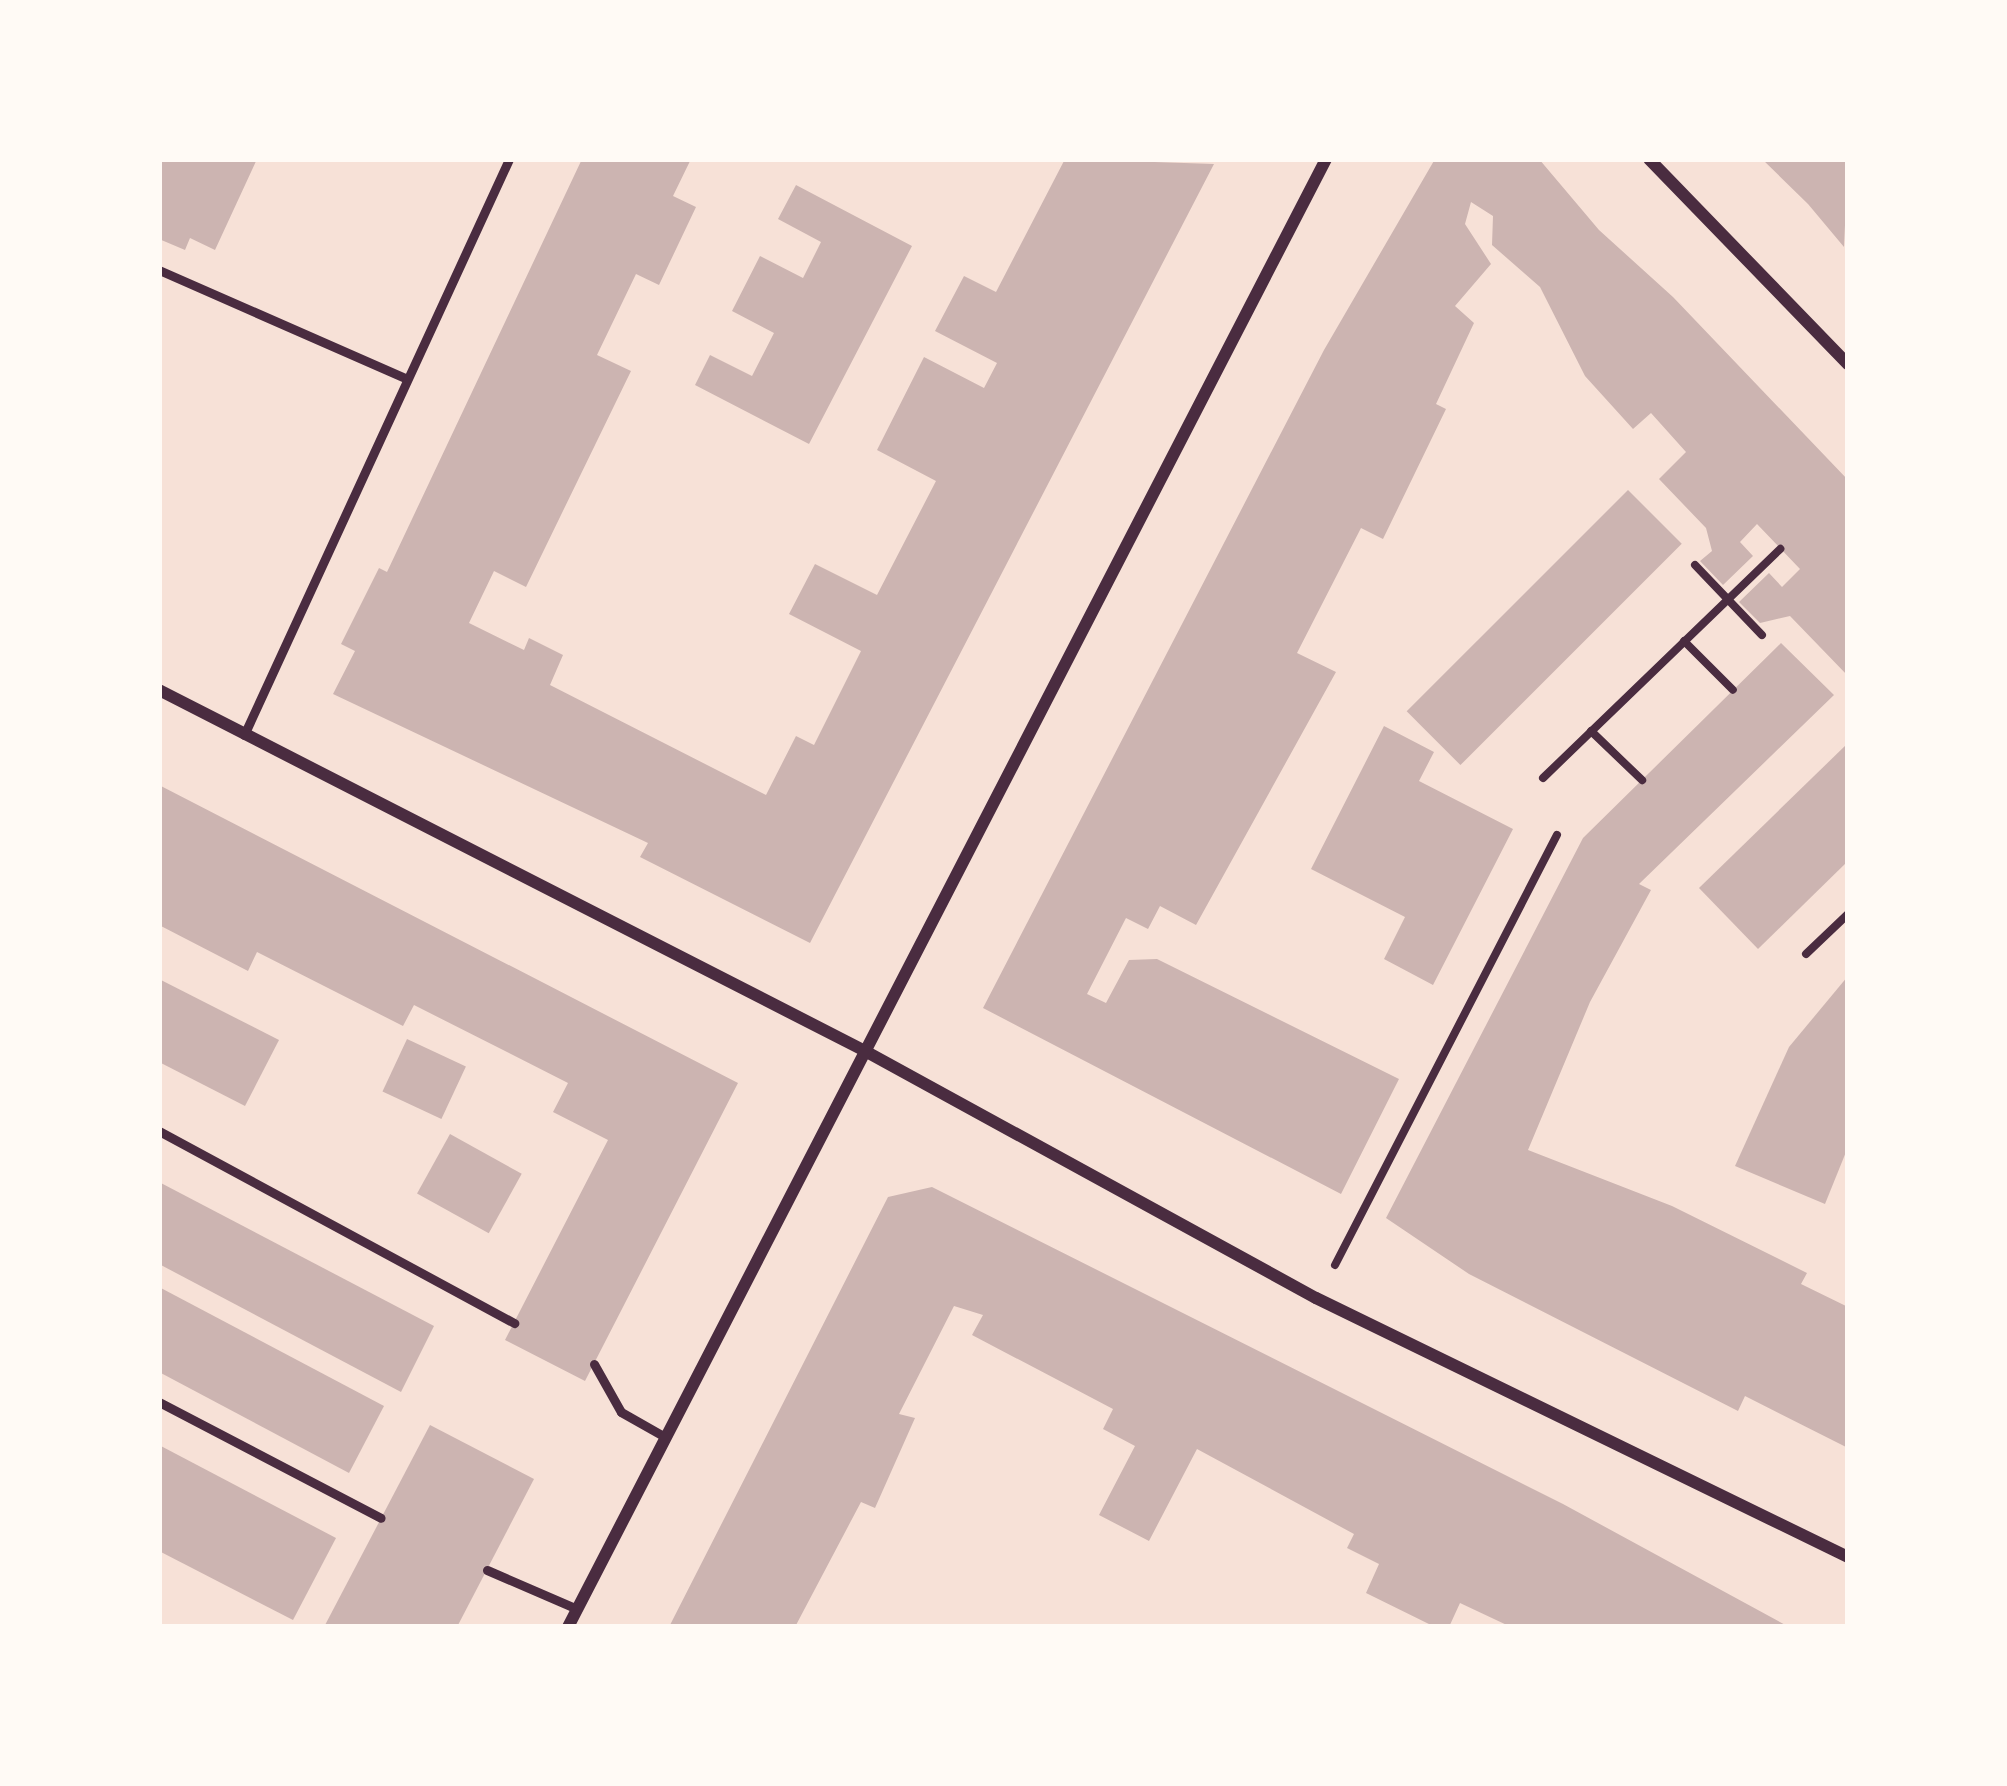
<!DOCTYPE html>
<html>
<head>
<meta charset="utf-8">
<style>
	body { margin:0 }
	#map { position:relative; width:2007px; height:1786px; overflow:hidden; background:#f7e1d7; font-family:"PT Sans",sans-serif }
	div>[style] { position:absolute }
	[style*='--x'] { left:calc(var(--x)*1px); top:calc(var(--y)*1px); width:calc(var(--w)*1px); rotate:calc(var(--a)*1deg) }
	.building>* { inset:0; background:#ccb4b1; transform-origin:0 0 }
	.path>* { height:8px; margin:-4px; padding:0 4px; transform-origin:4px; border-radius:4px; background:#4a2c40 }
	.service>* { height:9px; margin:-4.5px; padding:0 4.5px; transform-origin:4.5px; border-radius:4.5px; background:#4a2c40 }
	.minor>* { height:12px; margin:-6px; padding:0 6px; transform-origin:6px; border-radius:6px; background:#4a2c40 }
	span { translate:-50% -50%; white-space:nowrap; text-align:center; line-height:1.15; -webkit-text-stroke:10px #fffaf5; paint-order:stroke }
	.frame { position:absolute; inset:0; border:162px solid #fffaf5; pointer-events:none }
</style>
</head>
<body>
<div id="map">
	<div class="building">
		<div style="clip-path:polygon(159px 159px,257px 159px,215px 250px,190px 238px,185px 250px,159px 239px)"></div>
		<div style="clip-path:polygon(582px 159px,691px 159px,673px 196px,696px 207px,659px 285px,636px 274px,597px 355px,631px 371px,526px 587px,494px 571px,469px 623px,524px 650px,529px 638px,563px 655px,550px 685px,766px 795px,796px 736px,814px 745px,861px 651px,789px 614px,815px 564px,877px 595px,936px 481px,877px 450px,924px 357px,984px 388px,997px 363px,935px 331px,964px 276px,996px 292px,1065px 159px,1214px 164px,810px 943px,640px 857px,648px 843px,333px 694px,355px 651px,341px 644px,379px 568px,387px 572px)"></div>
		<div style="clip-path:polygon(1435px 159px,1539px 159px,1599px 230px,1673px 297px,1848px 480px,1848px 676px,1790px 616px,1760px 623px,1739px 602px,1769px 573px,1782px 587px,1800px 569px,1757px 524px,1740px 542px,1753px 556px,1723px 585px,1700px 561px,1712px 551px,1706px 528px,1659px 479px,1686px 452px,1651px 413px,1633px 429px,1585px 376px,1540px 287px,1492px 245px,1493px 216px,1471px 202px,1465px 224px,1491px 264px,1455px 306px,1474px 323px,1436px 404px,1446px 409px,1383px 539px,1361px 528px,1297px 653px,1336px 672px,1196px 925px,1160px 906px,1148px 929px,1126px 918px,1087px 994px,1106px 1003px,1129px 960px,1157px 959px,1399px 1079px,1341px 1194px,983px 1008px,1324px 350px)"></div>
		<div style="clip-path:polygon(1762px 159px,1848px 159px,1844px 247px,1808px 204px)"></div>
		<div style="clip-path:polygon(796px 185px,912px 246px,809px 444px,695px 385px,710px 355px,752px 376px,774px 333px,732px 311px,760px 256px,803px 278px,821px 242px,778px 219px)"></div>
		<div style="left:1628px;top:490px;width:76px;height:313px;rotate:45deg"></div>
		<div style="clip-path:polygon(1781px 643px,1834px 695px,1639px 884px,1651px 890px,1590px 1002px,1528px 1150px,1672px 1206px,1807px 1273px,1801px 1284px,1848px 1307px,1848px 1448px,1745px 1396px,1738px 1411px,1469px 1274px,1386px 1218px,1583px 838px)"></div>
		<div style="clip-path:polygon(1384px 726px,1434px 752px,1419px 781px,1513px 829px,1433px 985px,1384px 959px,1405px 917px,1311px 869px)"></div>
		<div style="clip-path:polygon(1848px 743px,1848px 861px,1758px 949px,1699px 888px)"></div>
		<div style="clip-path:polygon(159px 785px,738px 1083px,585px 1381px,505px 1340px,608px 1140px,553px 1112px,568px 1083px,414px 1005px,403px 1026px,257px 952px,248px 971px,159px 925px)"></div>
		<div style="clip-path:polygon(1848px 976px,1848px 1147px,1825px 1204px,1735px 1166px,1789px 1047px)"></div>
		<div style="clip-path:polygon(159px 979px,279px 1040px,245px 1106px,159px 1062px)"></div>
		<div style="left:407px;top:1039px;width:65px;height:58px;rotate:25deg"></div>
		<div style="left:450px;top:1134px;width:82px;height:68px;rotate:29deg"></div>
		<div style="clip-path:polygon(159px 1182px,434px 1326px,401px 1392px,159px 1264px)"></div>
		<div style="clip-path:polygon(932px 1187px,1563px 1504px,1789px 1627px,1511px 1627px,1460px 1603px,1449px 1627px,1435px 1627px,1366px 1593px,1379px 1564px,1347px 1548px,1354px 1534px,1197px 1449px,1149px 1541px,1099px 1515px,1135px 1446px,1103px 1429px,1113px 1409px,972px 1335px,983px 1315px,954px 1306px,899px 1414px,915px 1418px,875px 1508px,861px 1502px,795px 1627px,669px 1627px,888px 1197px)"></div>
		<div style="clip-path:polygon(159px 1287px,384px 1406px,349px 1473px,159px 1372px)"></div>
		<div style="clip-path:polygon(430px 1425px,534px 1479px,457px 1627px,324px 1627px)"></div>
		<div style="clip-path:polygon(159px 1445px,336px 1538px,293px 1620px,159px 1551px)"></div>
	</div>
	<div class="path">
		<div style="--x:1695;--y:565;--w:97;--a:46.3"></div>
		<div style="--x:1684;--y:641;--w:69;--a:45"></div>
		<div style="--x:1591;--y:731;--w:71;--a:43.9"></div>
		<div style="--x:1543;--y:778;--w:330;--a:-44"></div>
		<div style="--x:1806;--y:954;--w:58;--a:-43.6"></div>
		<div style="--x:1335;--y:1265;--w:484;--a:-62.7"></div>
	</div>
	<div class="service">
		<div style="--x:159;--y:270;--w:269;--a:23.7"></div>
		<div style="--x:244;--y:735;--w:634;--a:-65.29"></div>
		<div style="--x:159;--y:1131;--w:404;--a:28.4"></div>
		<div style="--x:594;--y:1364;--w:55;--a:60.6"></div>
		<div style="--x:621;--y:1412;--w:51;--a:29.6"></div>
		<div style="--x:159;--y:1402;--w:250;--a:27.6"></div>
		<div style="--x:487;--y:1570;--w:98;--a:23.4"></div>
	</div>
	<div class="minor">
		<div style="--x:1649;--y:159;--w:286;--a:45.9"></div>
		<div style="--x:159;--y:690;--w:793;--a:27.08"></div>
		<div style="--x:865;--y:1051;--w:514;--a:28.71"></div>
		<div style="--x:1316;--y:1298;--w:592;--a:25.96"></div>
		<div style="--x:568;--y:1627;--w:1652;--a:-62.69"></div>
	</div>
	<div class="frame"></div>
</div>
</body>
</html>
